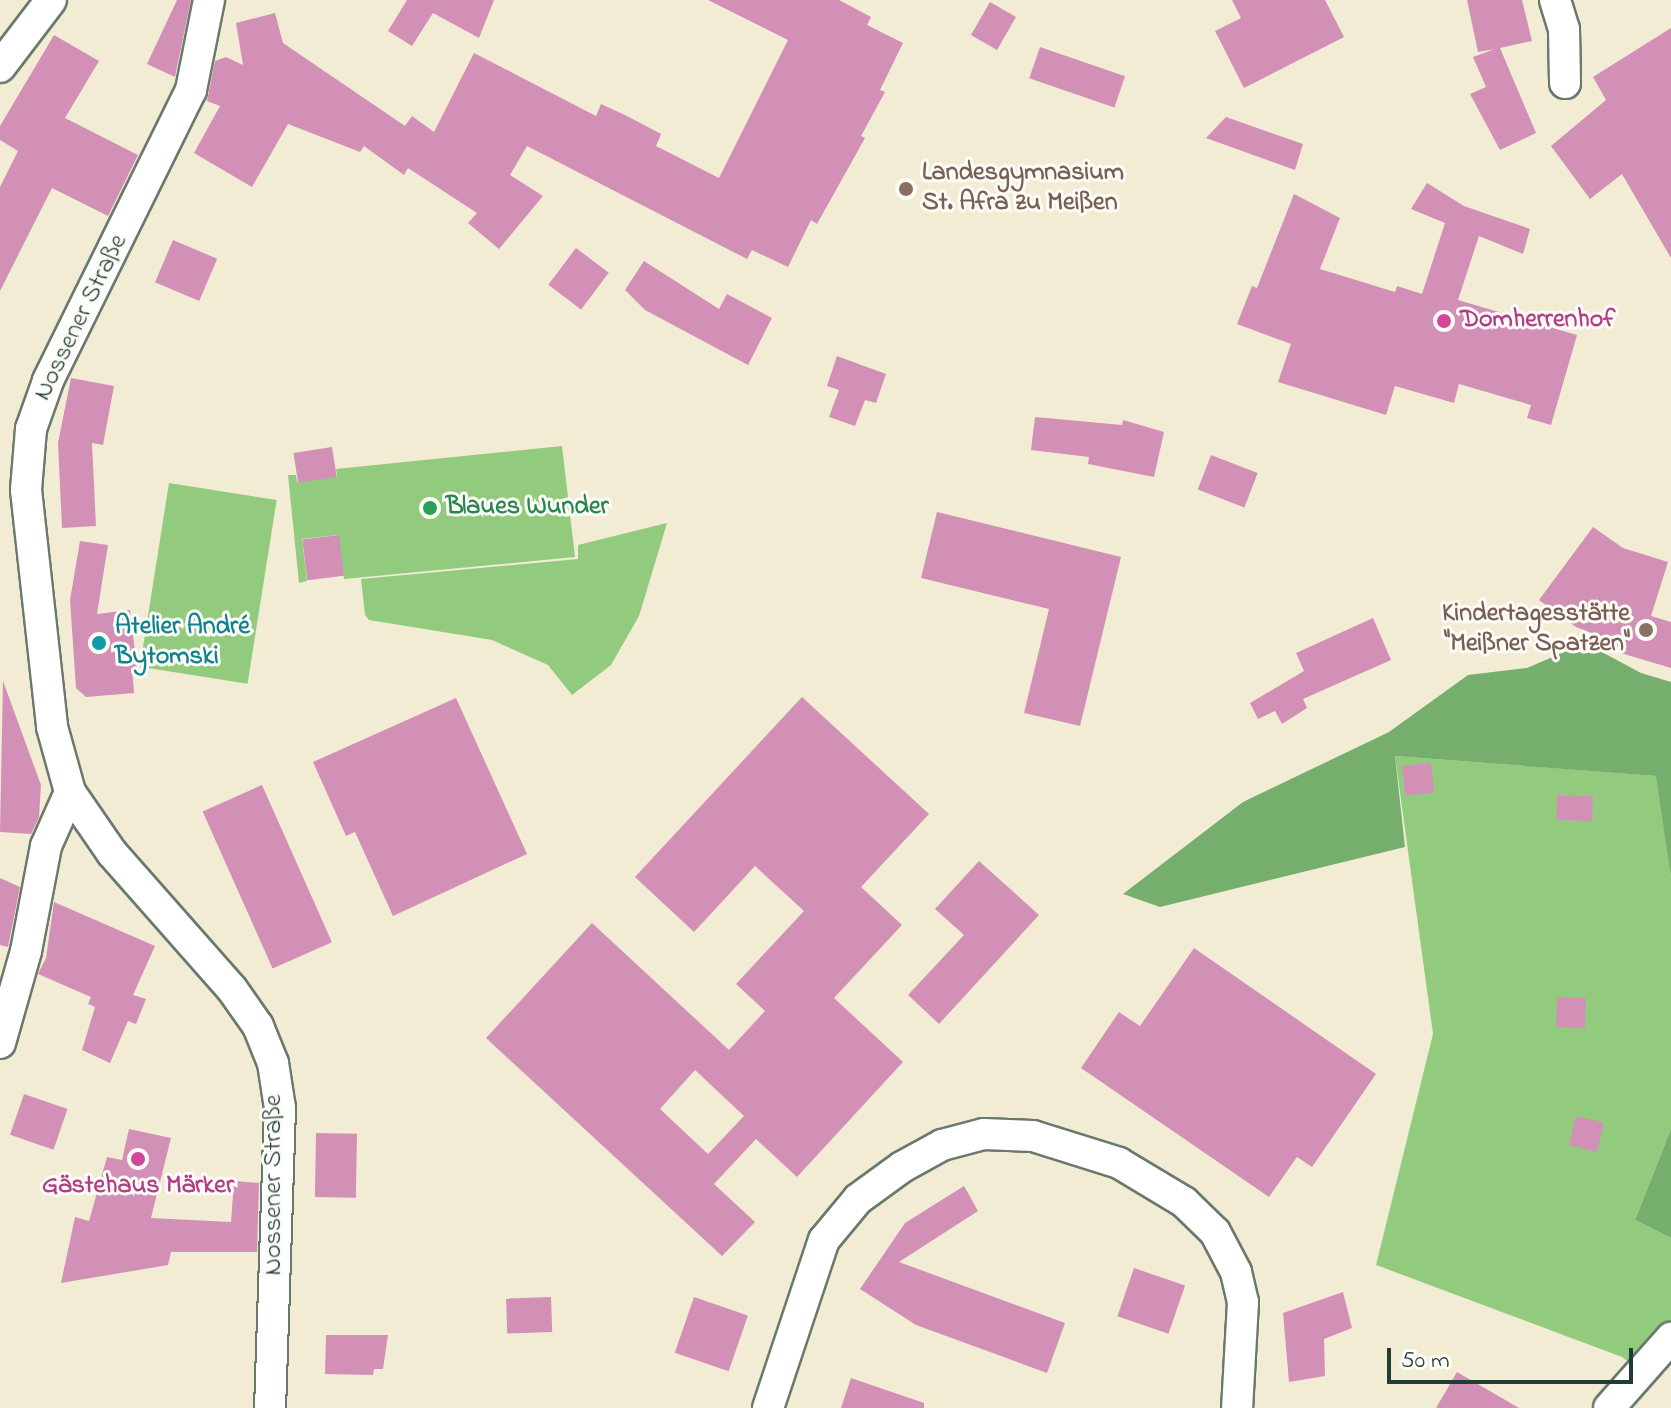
<!DOCTYPE html>
<html>
<head>
<meta charset="utf-8">
<style>
	body { margin:0 }
	#map { position:relative; width:1671px; height:1408px; overflow:hidden; background:#f2ecd5; font-family:"Indie Flower",sans-serif }
	div>[style] { position:absolute }
	[style*='--x'] { left:calc(var(--x)*1px); top:calc(var(--y)*1px); width:calc(var(--w)*1px); rotate:calc(var(--a)*1deg) }
	.green>* { inset:0; background:#93cb7e; transform-origin:0 0 }
	.forest>* { inset:0; background:#76af6d }
	.building>* { inset:0; background:#d290b7; transform-origin:0 0 }
	.roads { filter:drop-shadow(2px 0 #697a6c) drop-shadow(-2px 0 #697a6c) drop-shadow(0 2px #697a6c) drop-shadow(0 -2px #697a6c) }
	.minor>* { height:30px; margin:-15px; padding:0 15px; transform-origin:15px; border-radius:15px; background:#fff }
	.dots>* { width:22px; height:22px; translate:-50% -50%; box-sizing:border-box; border:4px solid #fdfcf7; border-radius:50% }
	span { translate:-50% -50%; white-space:nowrap; text-align:center; line-height:1.15; -webkit-text-stroke:6px #fdfcf7; paint-order:stroke }
	.education-label { font-size:26px; color:#785e54; font-weight:700 }
	.left { translate:0 -50%; text-align:left }
	.right { translate:-100% -50%; text-align:right }
	.street-label { font-size:26px; color:#1f3d34 }
	.hotel-label { font-size:26px; color:#b23c85; font-weight:700 }
	.leisure-label { font-size:26px; color:#27864d; font-weight:700 }
	.culture-label { font-size:26px; color:#0d838f; font-weight:700 }
	.scale { position:absolute; left:1387px; top:1348px; width:246px; height:36px; box-sizing:border-box; border:4px solid #1f3d34; border-top:0; padding-left:10px; font-size:24px; line-height:28px; white-space:nowrap; color:#1f3d34; -webkit-text-stroke:6px #fdfcf7; paint-order:stroke }
</style>
</head>
<body>
<div id="map">
	<div class="green">
		<div style="clip-path:polygon(562px 446px,575px 557px,344px 579px,338px 535px,302px 539px,307px 581px,299px 583px,288px 475px,296px 475px,297px 482px,337px 476px,336px 469px)"></div>
		<div style="left:169px;top:483px;width:109px;height:186px;rotate:9deg"></div>
		<div style="clip-path:polygon(667px 523px,639px 616px,611px 665px,572px 695px,548px 665px,492px 640px,369px 620px,365px 615px,361px 579px,578px 559px,578px 545px)"></div>
		<div style="clip-path:polygon(1395px 756px,1657px 776px,1671px 878px,1671px 1129px,1635px 1220px,1671px 1238px,1671px 1338px,1642px 1372px,1622px 1357px,1376px 1265px,1433px 1034px)"></div>
	</div>
	<div class="forest">
		<div style="clip-path:polygon(1585px 643px,1641px 673px,1671px 682px,1671px 878px,1656px 776px,1395px 756px,1405px 847px,1160px 907px,1123px 894px,1243px 802px,1389px 732px,1468px 675px,1527px 668px)"></div>
		<div style="clip-path:polygon(1671px 1129px,1671px 1238px,1635px 1220px)"></div>
	</div>
	<div class="building">
		<div style="clip-path:polygon(177px 0,191px 0,175px 77px,147px 64px)"></div>
		<div style="clip-path:polygon(407px 0,494px 0,479px 38px,433px 13px,412px 46px,388px 31px)"></div>
		<div style="clip-path:polygon(708px 0,839px 0,871px 17px,867px 25px,903px 43px,880px 90px,885px 92px,861px 136px,865px 138px,817px 224px,811px 220px,788px 267px,752px 250px,747px 259px,527px 146px,510px 175px,543px 196px,499px 249px,468px 223px,477px 213px,408px 168px,404px 175px,364px 146px,360px 152px,288px 124px,252px 187px,194px 153px,220px 106px,207px 101px,215px 61px,226px 57px,243px 65px,236px 23px,275px 13px,283px 43px,405px 126px,412px 116px,434px 132px,474px 53px,596px 116px,601px 104px,625px 115px,661px 134px,656px 146px,719px 178px,788px 40px)"></div>
		<div style="clip-path:polygon(1232px 0,1325px 0,1344px 37px,1244px 88px,1215px 31px,1241px 18px)"></div>
		<div style="clip-path:polygon(1467px 0,1522px 0,1532px 41px,1500px 48px,1536px 133px,1500px 150px,1470px 94px,1486px 87px,1473px 57px,1495px 49px,1478px 52px)"></div>
		<div style="left:990px;top:2px;width:30px;height:38px;rotate:30deg"></div>
		<div style="clip-path:polygon(1671px 28px,1671px 258px,1622px 174px,1590px 199px,1551px 146px,1606px 100px,1593px 77px)"></div>
		<div style="clip-path:polygon(54px 35px,99px 61px,65px 118px,138px 155px,108px 216px,52px 188px,0 291px,0 187px,18px 151px,0 140px,0 126px)"></div>
		<div style="left:1040px;top:47px;width:90px;height:33px;rotate:19deg"></div>
		<div style="clip-path:polygon(1226px 117px,1303px 144px,1295px 170px,1206px 138px)"></div>
		<div style="clip-path:polygon(1427px 183px,1464px 206px,1530px 229px,1523px 254px,1479px 236px,1458px 300px,1577px 335px,1551px 425px,1527px 418px,1531px 405px,1459px 384px,1454px 403px,1395px 386px,1386px 415px,1278px 382px,1291px 344px,1237px 324px,1252px 286px,1257px 288px,1294px 194px,1340px 218px,1320px 269px,1395px 292px,1397px 286px,1422px 294px,1445px 223px,1411px 209px)"></div>
		<div style="left:173px;top:240px;width:48px;height:46px;rotate:23deg"></div>
		<div style="left:576px;top:248px;width:41px;height:46px;rotate:37deg"></div>
		<div style="clip-path:polygon(644px 261px,719px 309px,727px 294px,772px 318px,748px 365px,645px 310px,625px 290px)"></div>
		<div style="clip-path:polygon(837px 356px,886px 374px,876px 403px,865px 400px,855px 426px,829px 417px,839px 390px,827px 386px)"></div>
		<div style="clip-path:polygon(71px 378px,114px 386px,103px 445px,92px 443px,96px 526px,62px 528px,58px 443px)"></div>
		<div style="clip-path:polygon(1035px 417px,1122px 425px,1123px 420px,1164px 432px,1154px 477px,1088px 464px,1089px 457px,1031px 450px)"></div>
		<div style="left:332px;top:447px;width:30px;height:39px;rotate:81deg"></div>
		<div style="left:1211px;top:455px;width:50px;height:37px;rotate:21deg"></div>
		<div style="clip-path:polygon(937px 512px,1121px 557px,1080px 726px,1024px 713px,1049px 609px,921px 578px)"></div>
		<div style="clip-path:polygon(1593px 527px,1623px 548px,1668px 562px,1651px 616px,1671px 622px,1671px 668px,1614px 651px,1617px 643px,1576px 627px,1539px 600px)"></div>
		<div style="left:339px;top:535px;width:41px;height:37px;rotate:83deg"></div>
		<div style="clip-path:polygon(80px 541px,108px 545px,97px 614px,130px 610px,137px 668px,132px 668px,134px 693px,86px 697px,76px 688px,70px 600px)"></div>
		<div style="clip-path:polygon(1373px 618px,1391px 660px,1303px 699px,1307px 708px,1282px 724px,1275px 711px,1258px 719px,1250px 703px,1304px 671px,1296px 653px)"></div>
		<div style="clip-path:polygon(3px 681px,41px 785px,39px 817px,31px 834px,0 832px)"></div>
		<div style="clip-path:polygon(evenodd,802px 697px,929px 814px,861px 887px,902px 925px,834px 998px,903px 1062px,797px 1177px,756px 1139px,714px 1184px,755px 1222px,722px 1256px,486px 1038px,592px 923px,729px 1050px,765px 1011px,736px 984px,804px 911px,755px 866px,694px 932px,635px 877px,802px 697px,695px 1070px,744px 1116px,708px 1154px,660px 1109px,695px 1070px)"></div>
		<div style="clip-path:polygon(456px 698px,527px 854px,393px 916px,355px 832px,346px 836px,313px 762px)"></div>
		<div style="left:1431px;top:763px;width:30px;height:29px;rotate:84deg"></div>
		<div style="left:262px;top:785px;width:172px;height:65px;rotate:66deg"></div>
		<div style="left:1557px;top:795px;width:36px;height:25px;rotate:2deg"></div>
		<div style="clip-path:polygon(979px 861px,1039px 915px,939px 1024px,908px 995px,964px 935px,935px 909px)"></div>
		<div style="clip-path:polygon(0 878px,20px 887px,8px 947px,0 945px)"></div>
		<div style="clip-path:polygon(54px 902px,155px 946px,133px 995px,146px 999px,136px 1024px,128px 1021px,110px 1063px,82px 1050px,95px 1007px,88px 1004px,91px 997px,38px 974px,46px 958px)"></div>
		<div style="clip-path:polygon(1194px 948px,1376px 1074px,1312px 1167px,1297px 1157px,1269px 1197px,1081px 1068px,1119px 1012px,1140px 1026px)"></div>
		<div style="left:1557px;top:997px;width:29px;height:30px;rotate:2deg"></div>
		<div style="left:24px;top:1094px;width:46px;height:43px;rotate:19deg"></div>
		<div style="left:1576px;top:1116px;width:29px;height:30px;rotate:14deg"></div>
		<div style="clip-path:polygon(129px 1129px,171px 1138px,151px 1218px,231px 1222px,234px 1181px,259px 1183px,257px 1252px,171px 1252px,168px 1265px,61px 1283px,75px 1217px,89px 1221px,107px 1157px,122px 1160px)"></div>
		<div style="left:316px;top:1133px;width:41px;height:64px;rotate:1deg"></div>
		<div style="clip-path:polygon(964px 1186px,978px 1211px,899px 1262px,1065px 1323px,1047px 1373px,916px 1325px,860px 1289px,905px 1223px)"></div>
		<div style="left:1134px;top:1268px;width:54px;height:51px;rotate:19deg"></div>
		<div style="clip-path:polygon(1343px 1292px,1352px 1328px,1324px 1339px,1325px 1376px,1289px 1382px,1283px 1313px)"></div>
		<div style="left:551px;top:1297px;width:35px;height:45px;rotate:88deg"></div>
		<div style="left:694px;top:1297px;width:57px;height:59px;rotate:19deg"></div>
		<div style="clip-path:polygon(326px 1335px,388px 1335px,383px 1369px,374px 1369px,373px 1375px,325px 1374px)"></div>
		<div style="clip-path:polygon(1457px 1372px,1519px 1408px,1436px 1408px)"></div>
		<div style="clip-path:polygon(851px 1378px,924px 1403px,924px 1408px,841px 1408px)"></div>
	</div>
	<div class="roads">
		<div class="minor">
			<div style="--x:209;--y:0;--w:92;--a:101.3"></div>
			<div style="--x:191;--y:90;--w:324;--a:116.2"></div>
			<div style="--x:48;--y:381;--w:51;--a:109.5"></div>
			<div style="--x:31;--y:429;--w:61;--a:94.7"></div>
			<div style="--x:26;--y:490;--w:238;--a:83.7"></div>
			<div style="--x:52;--y:727;--w:67;--a:74.5"></div>
			<div style="--x:70;--y:792;--w:74;--a:55.5"></div>
			<div style="--x:112;--y:853;--w:181;--a:48.6"></div>
			<div style="--x:232;--y:989;--w:45;--a:54.9"></div>
			<div style="--x:258;--y:1026;--w:40;--a:68"></div>
			<div style="--x:273;--y:1063;--w:46;--a:81.2"></div>
			<div style="--x:280;--y:1108;--w:300;--a:91.9"></div>
			<div style="--x:1555;--y:0;--w:30;--a:73"></div>
			<div style="--x:1564;--y:29;--w:54;--a:88.9"></div>
			<div style="--x:0;--y:67;--w:84;--a:-52.7"></div>
			<div style="--x:0;--y:1043;--w:96;--a:-74.2"></div>
			<div style="--x:26;--y:951;--w:107;--a:-79.2"></div>
			<div style="--x:46;--y:846;--w:59;--a:-66"></div>
			<div style="--x:768;--y:1408;--w:177;--a:-71.6"></div>
			<div style="--x:824;--y:1240;--w:53;--a:-50.3"></div>
			<div style="--x:858;--y:1199;--w:54;--a:-36"></div>
			<div style="--x:902;--y:1167;--w:46;--a:-28.8"></div>
			<div style="--x:942;--y:1145;--w:43;--a:-14.7"></div>
			<div style="--x:984;--y:1134;--w:49;--a:2.3"></div>
			<div style="--x:1033;--y:1136;--w:90;--a:17.4"></div>
			<div style="--x:1119;--y:1163;--w:76;--a:31"></div>
			<div style="--x:1184;--y:1202;--w:43;--a:44.1"></div>
			<div style="--x:1215;--y:1232;--w:45;--a:62.3"></div>
			<div style="--x:1236;--y:1272;--w:31;--a:77"></div>
			<div style="--x:1243;--y:1302;--w:106;--a:93.2"></div>
			<div style="--x:1609;--y:1408;--w:94;--a:-48.5"></div>
		</div>
	</div>
	<div class="dots">
		<div style="left:906px;top:189px;background:#8d6e63"></div>
		<div style="left:1444px;top:321px;background:#d1479c"></div>
		<div style="left:430px;top:508px;background:#2e9e5b"></div>
		<div style="left:1646px;top:630px;background:#8d6e63"></div>
		<div style="left:99px;top:643px;background:#0f9aa8"></div>
		<div style="left:138px;top:1159px;background:#d1479c"></div>
	</div>
	<div class="education-label">
		<span class="left" style="left:922px;top:189px">Landesgymnasium<br>St. Afra zu Meißen</span>
		<span class="right" style="left:1630px;top:630px">Kindertagesstätte<br>"Meißner Spatzen"</span>
	</div>
	<div class="street-label">
		<span style="left:82px;top:318px;rotate:-64deg">Nossener Straße</span>
		<span style="left:275px;top:1185px;rotate:-90deg">Nossener Straße</span>
	</div>
	<div class="hotel-label">
		<span class="left" style="left:1460px;top:321px">Domherrenhof</span>
		<span style="left:138px;top:1187px">Gästehaus Märker</span>
	</div>
	<div class="leisure-label">
		<span class="left" style="left:446px;top:508px">Blaues Wunder</span>
	</div>
	<div class="culture-label">
		<span class="left" style="left:115px;top:643px">Atelier André<br>Bytomski</span>
	</div>
	<div class="scale">50 m</div>
</div>
</body>
</html>
